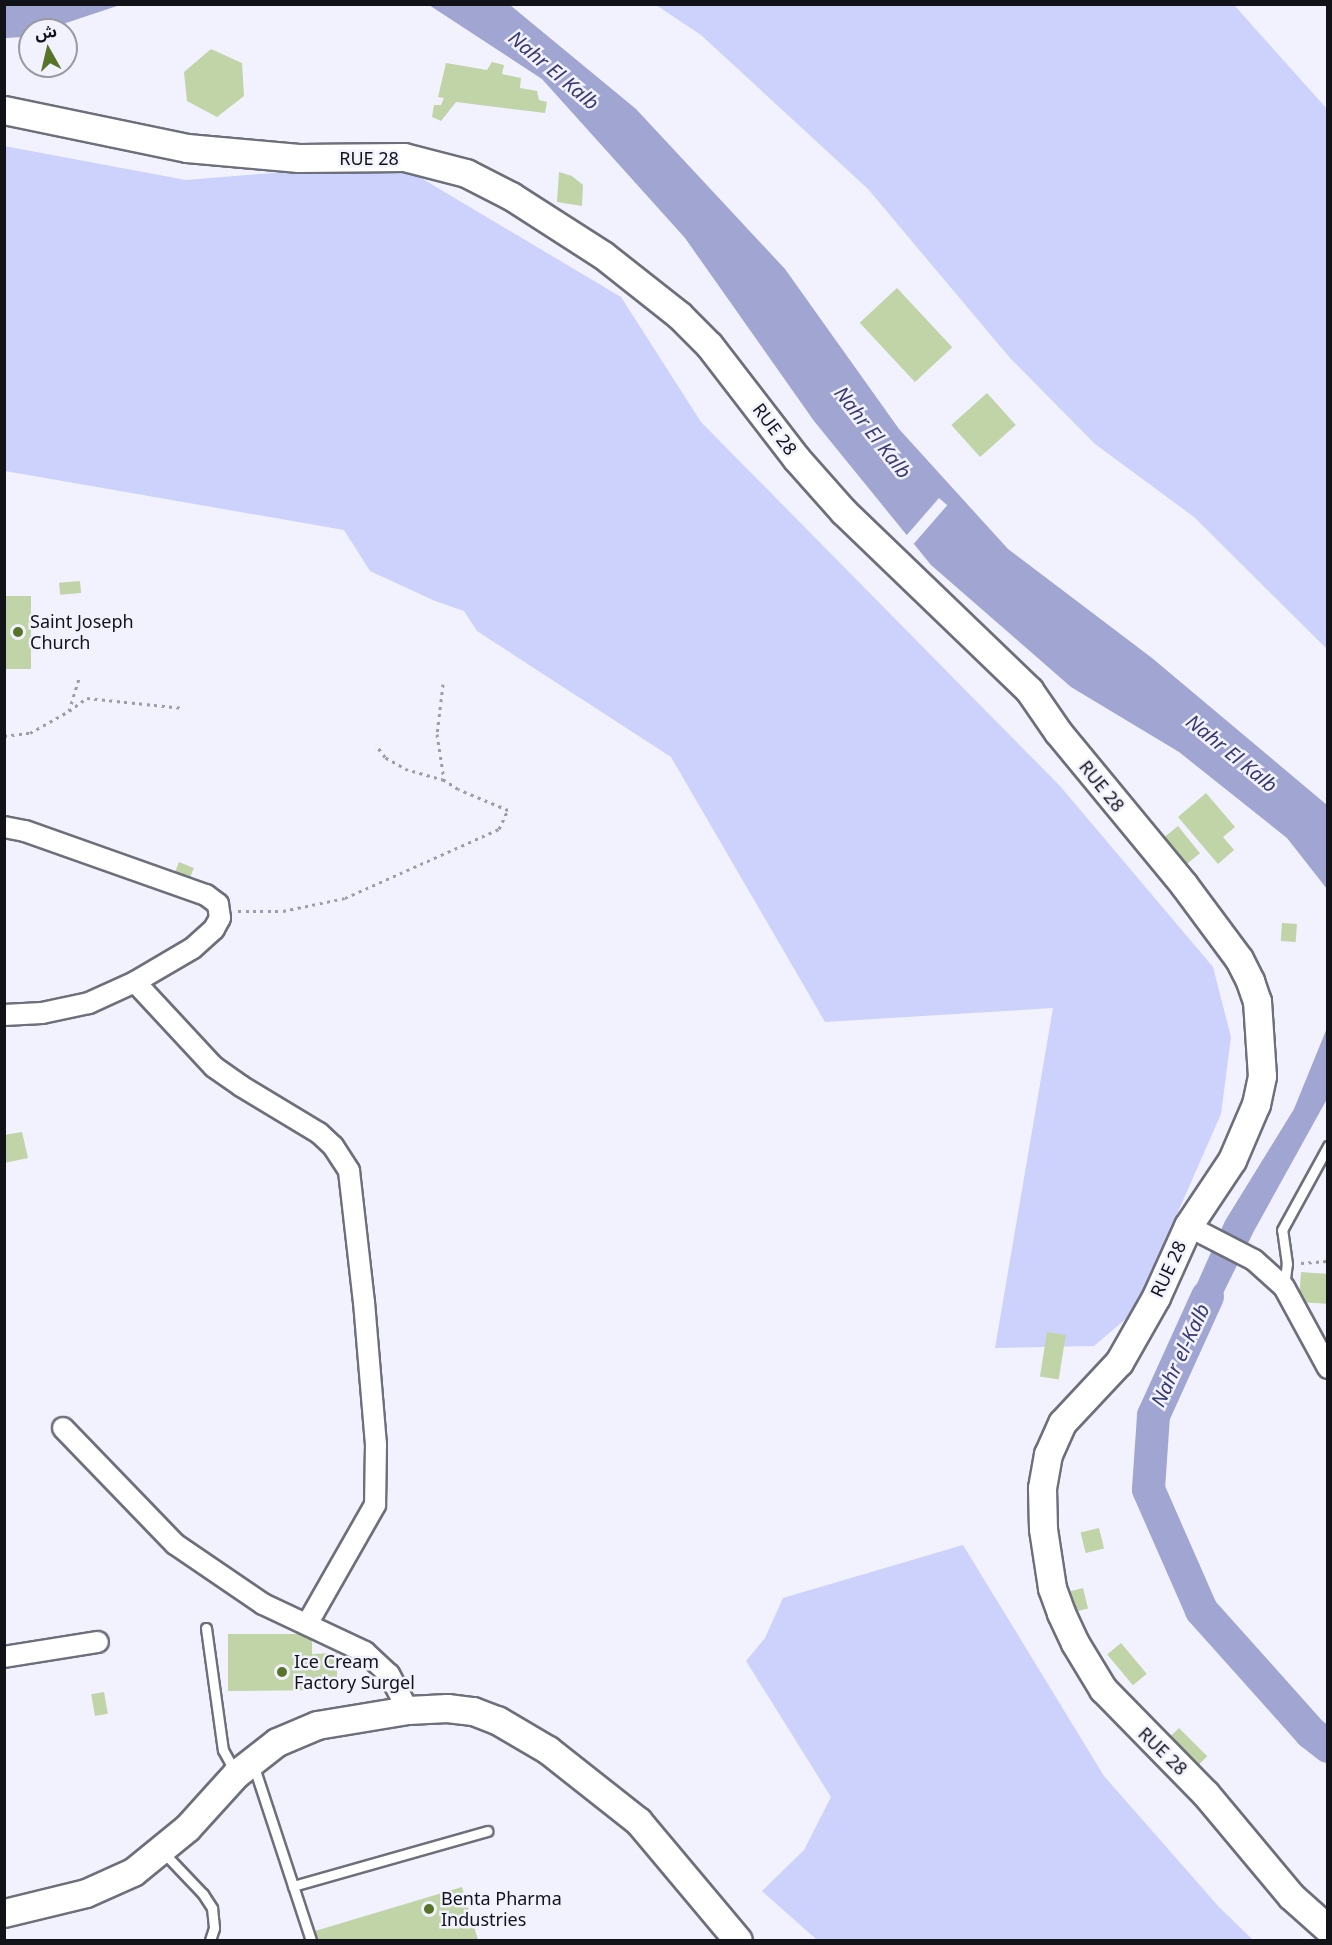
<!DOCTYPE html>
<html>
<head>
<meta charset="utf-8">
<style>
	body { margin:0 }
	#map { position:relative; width:1332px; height:1945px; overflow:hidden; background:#f1f2fd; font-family:"Noto Sans","Noto Sans Arabic",sans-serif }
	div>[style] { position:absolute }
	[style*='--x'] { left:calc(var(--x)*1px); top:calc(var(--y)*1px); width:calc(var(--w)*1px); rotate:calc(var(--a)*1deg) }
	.green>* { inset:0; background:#cdd2fc }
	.water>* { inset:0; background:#a1a5d2 }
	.pier>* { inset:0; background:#f1f2fd; transform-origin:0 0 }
	.river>* { height:33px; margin:-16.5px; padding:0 16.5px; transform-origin:16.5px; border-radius:16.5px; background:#a1a5d2 }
	.building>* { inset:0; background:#c0d4a7; transform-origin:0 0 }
	.path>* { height:3px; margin-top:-1.5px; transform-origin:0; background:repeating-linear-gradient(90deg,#9c9da5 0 3px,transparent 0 7.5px) }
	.roads { filter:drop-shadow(2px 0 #6d6f7b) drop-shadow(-2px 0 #6d6f7b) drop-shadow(0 2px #6d6f7b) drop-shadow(0 -2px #6d6f7b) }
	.lane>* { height:9px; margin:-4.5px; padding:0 4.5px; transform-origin:4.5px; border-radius:4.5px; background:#fff }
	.street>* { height:20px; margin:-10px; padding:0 10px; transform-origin:10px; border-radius:10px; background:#fff }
	.secondary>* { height:27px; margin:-13.5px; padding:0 13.5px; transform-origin:13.5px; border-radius:13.5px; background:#fff }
	.dots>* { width:16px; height:16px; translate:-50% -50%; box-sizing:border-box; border:3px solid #f1f2fd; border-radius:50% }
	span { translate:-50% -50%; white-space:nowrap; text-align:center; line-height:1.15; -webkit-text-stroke:5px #f1f2fd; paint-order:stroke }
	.street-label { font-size:18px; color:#121318 }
	.poi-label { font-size:18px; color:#121318 }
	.left { translate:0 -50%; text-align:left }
	.water-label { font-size:20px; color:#383971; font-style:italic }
	.frame { position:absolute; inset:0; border:6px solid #121318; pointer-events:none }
	.north { position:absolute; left:18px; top:18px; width:60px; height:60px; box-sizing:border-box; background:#f1f2fd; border:2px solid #9899a1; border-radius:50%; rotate:352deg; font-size:16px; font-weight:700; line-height:24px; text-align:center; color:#121318 }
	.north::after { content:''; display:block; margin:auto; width:21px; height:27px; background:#587429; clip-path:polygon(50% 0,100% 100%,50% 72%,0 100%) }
</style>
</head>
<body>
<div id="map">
	<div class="green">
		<div style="clip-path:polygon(656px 5px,1234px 5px,1327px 109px,1327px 649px,1194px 517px,1095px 444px,1010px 358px,868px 189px,701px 35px)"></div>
		<div style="clip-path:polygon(4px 146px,186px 180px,332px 168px,411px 172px,621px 297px,701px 422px,1060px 786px,1213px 967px,1231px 1037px,1221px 1114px,1134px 1312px,1094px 1346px,995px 1348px,1053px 1008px,825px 1022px,671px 757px,477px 631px,464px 611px,435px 601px,370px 571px,344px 530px,5px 471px)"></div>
		<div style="clip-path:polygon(963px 1545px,1104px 1776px,1219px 1907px,1253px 1940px,817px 1940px,762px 1891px,804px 1850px,831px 1797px,746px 1661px,765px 1638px,783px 1598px)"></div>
	</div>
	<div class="water">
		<div style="clip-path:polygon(5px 5px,120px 5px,45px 30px,30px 30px,30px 35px,24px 37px,5px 38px)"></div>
		<div style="clip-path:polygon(429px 5px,510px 5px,636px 109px,785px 269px,899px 429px,1008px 549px,1152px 658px,1327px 805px,1327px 889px,1287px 838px,1179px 752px,1071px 687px,931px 565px,814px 421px,685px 238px,542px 79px)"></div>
		<div style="clip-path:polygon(1327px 1028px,1327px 1099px,1254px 1231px,1199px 1342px,1175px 1333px,1225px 1221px,1294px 1109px)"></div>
	</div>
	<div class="pier">
		<div style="left:939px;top:498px;width:11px;height:51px;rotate:41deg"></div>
	</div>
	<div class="river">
		<div style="--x:1207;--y:1296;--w:131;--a:114.4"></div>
		<div style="--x:1153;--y:1415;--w:74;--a:93.9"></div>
		<div style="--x:1148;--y:1489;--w:132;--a:66.3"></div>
		<div style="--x:1201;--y:1610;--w:164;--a:48.2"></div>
		<div style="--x:1310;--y:1732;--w:23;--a:38"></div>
	</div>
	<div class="building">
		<div style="clip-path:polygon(211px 49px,242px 63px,244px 96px,217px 117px,187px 101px,184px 72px)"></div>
		<div style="clip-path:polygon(492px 62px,504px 65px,502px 74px,521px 78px,520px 88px,537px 91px,539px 100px,547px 102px,545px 113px,456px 102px,441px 121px,432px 117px,434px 105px,441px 105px,444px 98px,438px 97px,446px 63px,487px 70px)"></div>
		<div style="clip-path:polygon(559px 172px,572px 176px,583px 185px,582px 206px,557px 202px)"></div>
		<div style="left:897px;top:288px;width:81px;height:51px;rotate:47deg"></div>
		<div style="left:987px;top:393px;width:43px;height:48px;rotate:48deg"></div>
		<div style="left:80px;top:581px;width:12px;height:21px;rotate:85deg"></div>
		<div style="left:4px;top:596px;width:27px;height:73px"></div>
		<div style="clip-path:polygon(1206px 793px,1235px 827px,1223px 837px,1234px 850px,1218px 864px,1178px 817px)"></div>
		<div style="left:1178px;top:826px;width:35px;height:21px;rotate:51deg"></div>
		<div style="left:179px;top:862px;width:16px;height:14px;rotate:22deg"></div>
		<div style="left:1282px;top:923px;width:15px;height:18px;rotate:4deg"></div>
		<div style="clip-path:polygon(22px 1132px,28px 1158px,4px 1163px,4px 1135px)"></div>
		<div style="left:1301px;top:1272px;width:27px;height:30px;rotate:4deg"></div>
		<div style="left:1047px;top:1332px;width:19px;height:45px;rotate:9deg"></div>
		<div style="left:1099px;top:1528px;width:21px;height:19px;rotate:76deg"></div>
		<div style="left:1083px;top:1588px;width:21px;height:14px;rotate:76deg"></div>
		<div style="clip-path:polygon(228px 1634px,312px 1634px,312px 1654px,337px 1653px,337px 1690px,228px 1691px)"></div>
		<div style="left:1121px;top:1643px;width:40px;height:18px;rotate:50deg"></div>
		<div style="left:104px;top:1692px;width:22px;height:13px;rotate:80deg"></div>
		<div style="left:1179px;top:1728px;width:40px;height:16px;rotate:45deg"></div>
		<div style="clip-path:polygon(462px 1887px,478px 1940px,318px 1940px,315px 1931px)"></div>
	</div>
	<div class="path">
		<div style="--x:443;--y:684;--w:50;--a:96.8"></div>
		<div style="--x:437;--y:734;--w:47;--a:81.3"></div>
		<div style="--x:69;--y:711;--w:22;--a:-36"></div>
		<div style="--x:87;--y:698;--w:97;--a:5.9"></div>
		<div style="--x:4;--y:736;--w:26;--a:-7"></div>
		<div style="--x:30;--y:733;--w:45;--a:-29.4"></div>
		<div style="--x:69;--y:711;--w:34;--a:-73"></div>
		<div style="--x:238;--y:911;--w:45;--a:0"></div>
		<div style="--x:283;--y:911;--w:63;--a:-11.8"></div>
		<div style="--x:345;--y:898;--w:169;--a:-24.1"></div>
		<div style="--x:499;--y:829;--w:21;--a:-65"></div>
		<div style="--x:508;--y:810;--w:54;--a:-157.2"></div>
		<div style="--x:458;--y:789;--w:17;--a:-147"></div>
		<div style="--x:444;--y:780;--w:37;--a:-164"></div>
		<div style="--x:408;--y:770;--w:26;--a:-151"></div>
		<div style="--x:385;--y:757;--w:15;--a:-127"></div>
		<div style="--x:1301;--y:1263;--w:27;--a:-4"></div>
	</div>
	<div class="roads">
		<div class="lane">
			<div style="--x:1284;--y:1287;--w:23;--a:-83"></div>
			<div style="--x:1287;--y:1264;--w:34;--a:-98"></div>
			<div style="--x:1282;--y:1230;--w:96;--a:-61.3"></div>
			<div style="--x:206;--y:1628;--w:123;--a:82.1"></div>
			<div style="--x:223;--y:1750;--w:25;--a:61"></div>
			<div style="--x:253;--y:1764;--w:185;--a:71.8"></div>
			<div style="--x:163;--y:1852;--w:58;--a:46.4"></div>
			<div style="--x:203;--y:1894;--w:17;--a:57"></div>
			<div style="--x:212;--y:1908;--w:20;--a:84"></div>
			<div style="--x:214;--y:1928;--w:13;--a:108"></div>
			<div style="--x:293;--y:1886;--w:202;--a:-15.8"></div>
		</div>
		<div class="street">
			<div style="--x:4;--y:827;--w:21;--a:11"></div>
			<div style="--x:25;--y:831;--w:192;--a:19.5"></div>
			<div style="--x:206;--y:895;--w:15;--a:37"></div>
			<div style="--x:218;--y:904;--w:14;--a:82"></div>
			<div style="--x:220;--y:918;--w:13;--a:119"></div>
			<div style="--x:214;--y:929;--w:28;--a:138"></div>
			<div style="--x:193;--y:948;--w:67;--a:149.6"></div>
			<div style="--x:135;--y:982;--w:51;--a:155.5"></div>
			<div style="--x:89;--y:1003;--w:48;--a:168"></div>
			<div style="--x:42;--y:1013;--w:38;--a:177"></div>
			<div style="--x:135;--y:982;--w:116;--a:47.1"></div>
			<div style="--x:214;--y:1067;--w:33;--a:35"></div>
			<div style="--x:241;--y:1086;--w:91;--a:31.1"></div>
			<div style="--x:319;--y:1133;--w:19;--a:43"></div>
			<div style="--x:333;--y:1146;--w:30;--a:57"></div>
			<div style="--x:349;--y:1171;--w:132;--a:83.5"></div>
			<div style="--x:364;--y:1302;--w:143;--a:85.2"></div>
			<div style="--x:376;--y:1444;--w:61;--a:90.9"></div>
			<div style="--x:375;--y:1505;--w:137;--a:119.7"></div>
			<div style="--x:1188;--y:1226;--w:74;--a:27.3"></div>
			<div style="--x:1254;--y:1260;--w:40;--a:42"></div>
			<div style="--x:1284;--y:1287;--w:92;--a:61.5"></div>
			<div style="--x:63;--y:1428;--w:161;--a:46"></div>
			<div style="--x:175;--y:1544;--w:107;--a:34.3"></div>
			<div style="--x:263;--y:1604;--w:113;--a:25.2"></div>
			<div style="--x:365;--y:1652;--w:33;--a:43"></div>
			<div style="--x:389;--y:1674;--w:41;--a:62.2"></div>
			<div style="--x:4;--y:1657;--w:95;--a:-9.1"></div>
		</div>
		<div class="secondary">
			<div style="--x:4;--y:110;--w:187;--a:11.7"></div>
			<div style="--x:187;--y:148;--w:112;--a:5.1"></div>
			<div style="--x:299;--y:158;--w:105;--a:-0.5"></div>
			<div style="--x:404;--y:157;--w:64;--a:14.5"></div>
			<div style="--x:466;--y:173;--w:51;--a:27.1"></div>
			<div style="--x:511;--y:196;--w:109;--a:32.7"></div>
			<div style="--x:603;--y:255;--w:97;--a:38.3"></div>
			<div style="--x:679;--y:315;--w:42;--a:45"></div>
			<div style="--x:709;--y:345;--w:143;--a:52.4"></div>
			<div style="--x:796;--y:458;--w:72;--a:48.4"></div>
			<div style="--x:844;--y:512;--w:257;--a:43.9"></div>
			<div style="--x:1029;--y:690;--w:51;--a:55.4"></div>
			<div style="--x:1058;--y:732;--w:198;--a:50.5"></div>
			<div style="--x:1184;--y:885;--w:92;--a:53.4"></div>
			<div style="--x:1239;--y:959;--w:25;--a:63"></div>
			<div style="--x:1250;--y:981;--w:21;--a:71"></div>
			<div style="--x:1257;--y:1001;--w:75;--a:86.2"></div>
			<div style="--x:1262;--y:1076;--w:29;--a:102"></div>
			<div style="--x:1256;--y:1104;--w:61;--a:113.2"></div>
			<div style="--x:1232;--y:1160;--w:79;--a:123.7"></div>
			<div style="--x:1188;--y:1226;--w:78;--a:114.3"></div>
			<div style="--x:1156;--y:1297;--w:75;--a:119.6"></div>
			<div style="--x:1119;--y:1362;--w:83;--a:133.1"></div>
			<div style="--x:1062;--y:1423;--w:34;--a:114"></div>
			<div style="--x:1048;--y:1454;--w:35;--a:100"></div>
			<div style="--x:1042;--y:1488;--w:41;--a:88.6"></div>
			<div style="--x:1043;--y:1529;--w:60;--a:81.3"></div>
			<div style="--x:1052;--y:1588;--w:27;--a:70"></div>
			<div style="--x:1061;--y:1613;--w:33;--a:65"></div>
			<div style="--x:1075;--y:1643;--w:54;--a:58.7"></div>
			<div style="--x:1103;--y:1689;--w:146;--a:45.6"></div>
			<div style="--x:1205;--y:1793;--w:134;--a:50.1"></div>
			<div style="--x:1291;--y:1896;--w:50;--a:41.7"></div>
			<div style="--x:4;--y:1913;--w:84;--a:-13.7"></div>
			<div style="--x:86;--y:1893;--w:51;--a:-24.1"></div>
			<div style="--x:133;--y:1872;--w:70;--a:-39.2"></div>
			<div style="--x:187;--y:1828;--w:73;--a:-47.8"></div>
			<div style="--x:236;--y:1774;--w:52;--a:-38"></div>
			<div style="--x:277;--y:1742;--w:43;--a:-23"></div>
			<div style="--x:317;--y:1725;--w:92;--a:-9.4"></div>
			<div style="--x:408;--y:1710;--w:39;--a:-3"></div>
			<div style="--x:447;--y:1708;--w:26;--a:7"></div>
			<div style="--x:473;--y:1711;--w:26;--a:21"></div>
			<div style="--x:497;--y:1720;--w:59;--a:30.5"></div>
			<div style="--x:548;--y:1750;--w:115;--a:38.3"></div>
			<div style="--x:638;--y:1821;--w:155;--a:50"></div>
		</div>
	</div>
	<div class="dots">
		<div style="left:18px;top:632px;background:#587429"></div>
		<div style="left:282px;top:1672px;background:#587429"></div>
		<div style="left:429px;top:1909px;background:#587429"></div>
	</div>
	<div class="street-label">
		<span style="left:369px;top:158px">RUE 28</span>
		<span style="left:775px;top:429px;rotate:53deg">RUE 28</span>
		<span style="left:1102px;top:786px;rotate:51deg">RUE 28</span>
		<span style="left:1168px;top:1269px;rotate:-65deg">RUE 28</span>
		<span style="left:1163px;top:1751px;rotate:44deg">RUE 28</span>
	</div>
	<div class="poi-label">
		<span class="left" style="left:30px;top:632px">Saint Joseph<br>Church</span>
		<span class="left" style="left:294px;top:1672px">Ice Cream<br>Factory Surgel</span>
		<span class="left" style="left:441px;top:1909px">Benta Pharma<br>Industries</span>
	</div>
	<div class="water-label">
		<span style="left:554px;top:70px;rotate:40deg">Nahr El Kalb</span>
		<span style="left:873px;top:432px;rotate:52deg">Nahr El Kalb</span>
		<span style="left:1232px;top:753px;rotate:39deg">Nahr El Kalb</span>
		<span style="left:1180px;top:1355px;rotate:-65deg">Nahr el-Kalb</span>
	</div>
	<div class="frame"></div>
	<div class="north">ش</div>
</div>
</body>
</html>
